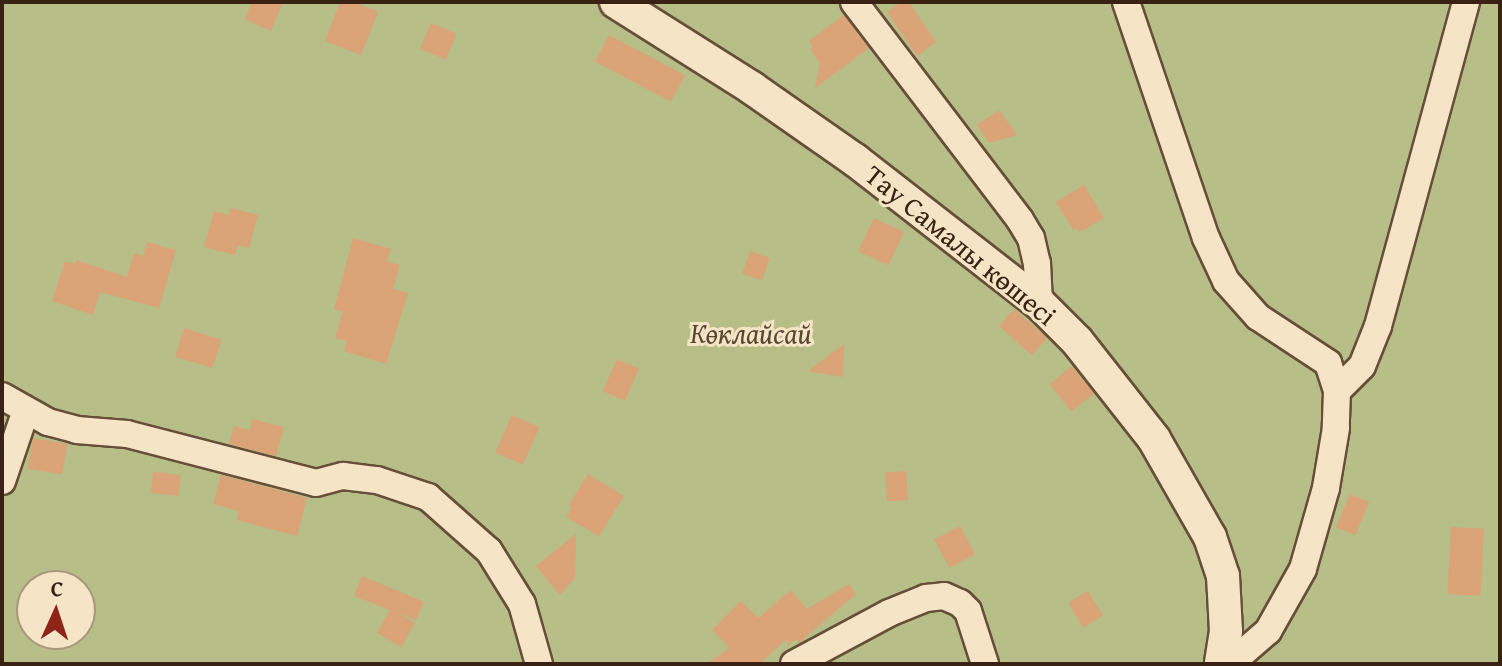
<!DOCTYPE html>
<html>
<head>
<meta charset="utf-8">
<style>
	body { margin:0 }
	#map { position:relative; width:1502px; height:666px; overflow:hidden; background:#f0d5a6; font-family:"Gentium Book Plus",serif }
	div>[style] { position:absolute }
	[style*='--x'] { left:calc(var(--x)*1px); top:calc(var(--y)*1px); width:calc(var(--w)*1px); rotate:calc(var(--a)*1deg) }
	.green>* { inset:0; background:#b7be88 }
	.building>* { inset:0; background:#daa378; transform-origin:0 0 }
	.roads { filter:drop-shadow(2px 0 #674e38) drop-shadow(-2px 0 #674e38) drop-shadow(0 2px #674e38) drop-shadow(0 -2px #674e38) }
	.minor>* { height:26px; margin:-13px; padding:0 13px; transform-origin:13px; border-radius:13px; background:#f5e4c5 }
	.tertiary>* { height:32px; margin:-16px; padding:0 16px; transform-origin:16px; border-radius:16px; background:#f5e4c5 }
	span { translate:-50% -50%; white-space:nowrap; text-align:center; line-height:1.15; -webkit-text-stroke:6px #f5e4c5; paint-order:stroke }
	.street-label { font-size:28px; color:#392114 }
	.park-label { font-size:28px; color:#584831; font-style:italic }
	.frame { position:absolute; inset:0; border:4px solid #392114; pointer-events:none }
	.north { position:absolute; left:16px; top:570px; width:80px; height:80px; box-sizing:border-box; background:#f5e4c5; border:2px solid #aa967e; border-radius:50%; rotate:3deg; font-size:22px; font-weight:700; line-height:32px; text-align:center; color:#392114 }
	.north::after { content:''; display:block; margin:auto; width:28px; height:36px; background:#8f2418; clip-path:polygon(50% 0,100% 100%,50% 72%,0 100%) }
</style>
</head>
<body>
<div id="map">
	<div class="green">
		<div style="clip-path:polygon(evenodd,2px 2px,1500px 2px,1500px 664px,2px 664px,2px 2px,32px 586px,80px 586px,80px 634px,32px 634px,32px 586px)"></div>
	</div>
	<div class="building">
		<div style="clip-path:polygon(252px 2px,283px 2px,271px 31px,245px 19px)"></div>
		<div style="clip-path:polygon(340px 2px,354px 2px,378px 12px,361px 55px,325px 41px)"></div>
		<div style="clip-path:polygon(902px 2px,909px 2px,936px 42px,917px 56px,887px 12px)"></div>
		<div style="clip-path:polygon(844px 15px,869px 48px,815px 88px,820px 63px,810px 49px,813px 47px,809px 41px)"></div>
		<div style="left:431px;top:23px;width:28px;height:28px;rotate:23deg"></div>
		<div style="left:609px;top:35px;width:86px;height:30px;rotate:28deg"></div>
		<div style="clip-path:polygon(999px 110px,1017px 135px,989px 143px,977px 125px)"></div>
		<div style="clip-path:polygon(1084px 185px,1104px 218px,1080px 232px,1077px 228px,1073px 229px,1056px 202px)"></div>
		<div style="clip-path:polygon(231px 208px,258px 215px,249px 248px,238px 245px,235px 255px,204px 247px,214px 211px,229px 215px)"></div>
		<div style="left:874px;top:218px;width:33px;height:37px;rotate:25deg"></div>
		<div style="clip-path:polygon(353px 238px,391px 249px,387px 261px,400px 265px,393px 289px,408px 293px,386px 364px,344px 351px,347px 341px,335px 338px,343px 312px,334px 309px)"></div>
		<div style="clip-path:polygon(147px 242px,176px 250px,159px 308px,100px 292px,93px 315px,52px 301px,65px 261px,75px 264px,77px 260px,127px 277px,134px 253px,143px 256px)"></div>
		<div style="left:750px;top:251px;width:21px;height:24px;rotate:19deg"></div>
		<div style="left:1014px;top:309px;width:44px;height:23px;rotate:41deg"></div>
		<div style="left:184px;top:328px;width:39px;height:30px;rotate:17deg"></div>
		<div style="clip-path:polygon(844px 344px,843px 377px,808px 371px)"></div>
		<div style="left:617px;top:359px;width:24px;height:35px;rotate:24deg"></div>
		<div style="left:1072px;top:366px;width:35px;height:29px;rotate:51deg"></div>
		<div style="left:512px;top:415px;width:30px;height:41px;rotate:24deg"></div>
		<div style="clip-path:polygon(252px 419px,284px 427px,276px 456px,229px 444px,234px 426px,250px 430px)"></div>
		<div style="left:33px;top:438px;width:35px;height:31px;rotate:10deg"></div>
		<div style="left:906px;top:471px;width:29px;height:21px;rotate:86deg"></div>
		<div style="left:153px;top:472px;width:28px;height:21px;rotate:6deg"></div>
		<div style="clip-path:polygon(588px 474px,624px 496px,599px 536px,566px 517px,572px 507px,569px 505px)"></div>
		<div style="clip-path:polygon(221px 475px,307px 498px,297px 536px,237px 520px,239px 511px,213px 504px)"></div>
		<div style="left:1350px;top:494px;width:21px;height:36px;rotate:23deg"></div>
		<div style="left:960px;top:526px;width:32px;height:29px;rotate:62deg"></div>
		<div style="left:1451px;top:527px;width:33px;height:67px;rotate:3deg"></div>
		<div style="clip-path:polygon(576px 534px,575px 578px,560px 595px,536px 566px)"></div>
		<div style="clip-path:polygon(362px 576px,424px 602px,416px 620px,399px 613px,415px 623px,401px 647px,377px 633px,390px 610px,354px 596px)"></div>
		<div style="clip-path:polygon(849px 584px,856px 594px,799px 643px,796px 639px,789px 645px,785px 640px,760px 664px,706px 664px,730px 648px,712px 630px,741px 601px,758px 618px,791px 590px,807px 609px)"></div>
		<div style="left:1088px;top:591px;width:29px;height:23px;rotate:59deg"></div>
	</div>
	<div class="roads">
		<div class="minor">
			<div style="--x:854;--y:2;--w:274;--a:52.7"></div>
			<div style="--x:1020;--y:220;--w:21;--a:59"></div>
			<div style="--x:1031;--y:238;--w:26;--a:77"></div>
			<div style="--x:1037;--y:263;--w:40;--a:87.1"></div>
			<div style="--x:1126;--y:2;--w:249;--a:71.3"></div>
			<div style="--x:1206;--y:238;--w:47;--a:65.1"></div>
			<div style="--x:1226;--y:281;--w:48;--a:48.4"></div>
			<div style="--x:1258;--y:317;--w:84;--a:33.3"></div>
			<div style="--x:1328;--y:363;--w:29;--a:72"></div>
			<div style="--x:1337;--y:391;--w:37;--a:92"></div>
			<div style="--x:1336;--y:428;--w:61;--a:99.5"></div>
			<div style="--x:1326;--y:488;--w:84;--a:105.9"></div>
			<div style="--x:1303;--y:569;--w:71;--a:119.4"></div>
			<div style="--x:1268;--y:631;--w:50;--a:139"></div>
			<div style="--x:1337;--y:391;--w:35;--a:-45"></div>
			<div style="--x:1362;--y:366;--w:43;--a:-68.2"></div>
			<div style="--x:1378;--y:326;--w:336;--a:-74.8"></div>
			<div style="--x:2;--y:396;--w:53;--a:29.5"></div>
			<div style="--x:48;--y:422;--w:30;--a:15"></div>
			<div style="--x:77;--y:430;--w:50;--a:4.6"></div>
			<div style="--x:127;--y:434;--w:195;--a:14.5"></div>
			<div style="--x:316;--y:483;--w:28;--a:-15"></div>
			<div style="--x:343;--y:476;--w:34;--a:7"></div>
			<div style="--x:377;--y:480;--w:54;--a:18.4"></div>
			<div style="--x:428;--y:497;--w:81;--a:41.5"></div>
			<div style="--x:489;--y:551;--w:62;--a:58.1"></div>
			<div style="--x:522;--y:604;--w:62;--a:74.2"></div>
			<div style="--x:2;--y:481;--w:75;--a:-71.3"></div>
			<div style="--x:794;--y:664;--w:108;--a:-28.2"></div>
			<div style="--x:889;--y:613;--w:40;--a:-22"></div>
			<div style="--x:926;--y:598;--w:18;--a:-6"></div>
			<div style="--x:944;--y:596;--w:17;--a:24"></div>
			<div style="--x:960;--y:603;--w:11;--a:45"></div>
			<div style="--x:968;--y:611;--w:56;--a:72.2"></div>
		</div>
		<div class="tertiary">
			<div style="--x:616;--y:2;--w:161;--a:32.3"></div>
			<div style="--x:752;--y:88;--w:126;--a:35"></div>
			<div style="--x:855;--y:160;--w:233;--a:37.9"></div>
			<div style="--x:1039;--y:303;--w:54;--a:45"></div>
			<div style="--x:1077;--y:341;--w:125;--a:51.8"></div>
			<div style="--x:1154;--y:439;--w:113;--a:60.3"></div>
			<div style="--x:1210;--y:537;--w:41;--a:71.6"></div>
			<div style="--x:1223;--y:576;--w:55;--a:86.9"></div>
			<div style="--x:1226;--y:631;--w:33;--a:99"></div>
		</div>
	</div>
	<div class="street-label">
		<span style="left:961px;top:245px;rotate:39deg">Тау Самалы көшесі</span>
	</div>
	<div class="park-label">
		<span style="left:751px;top:333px">Көклайсай</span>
	</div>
	<div class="frame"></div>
	<div class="north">С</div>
</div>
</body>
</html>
